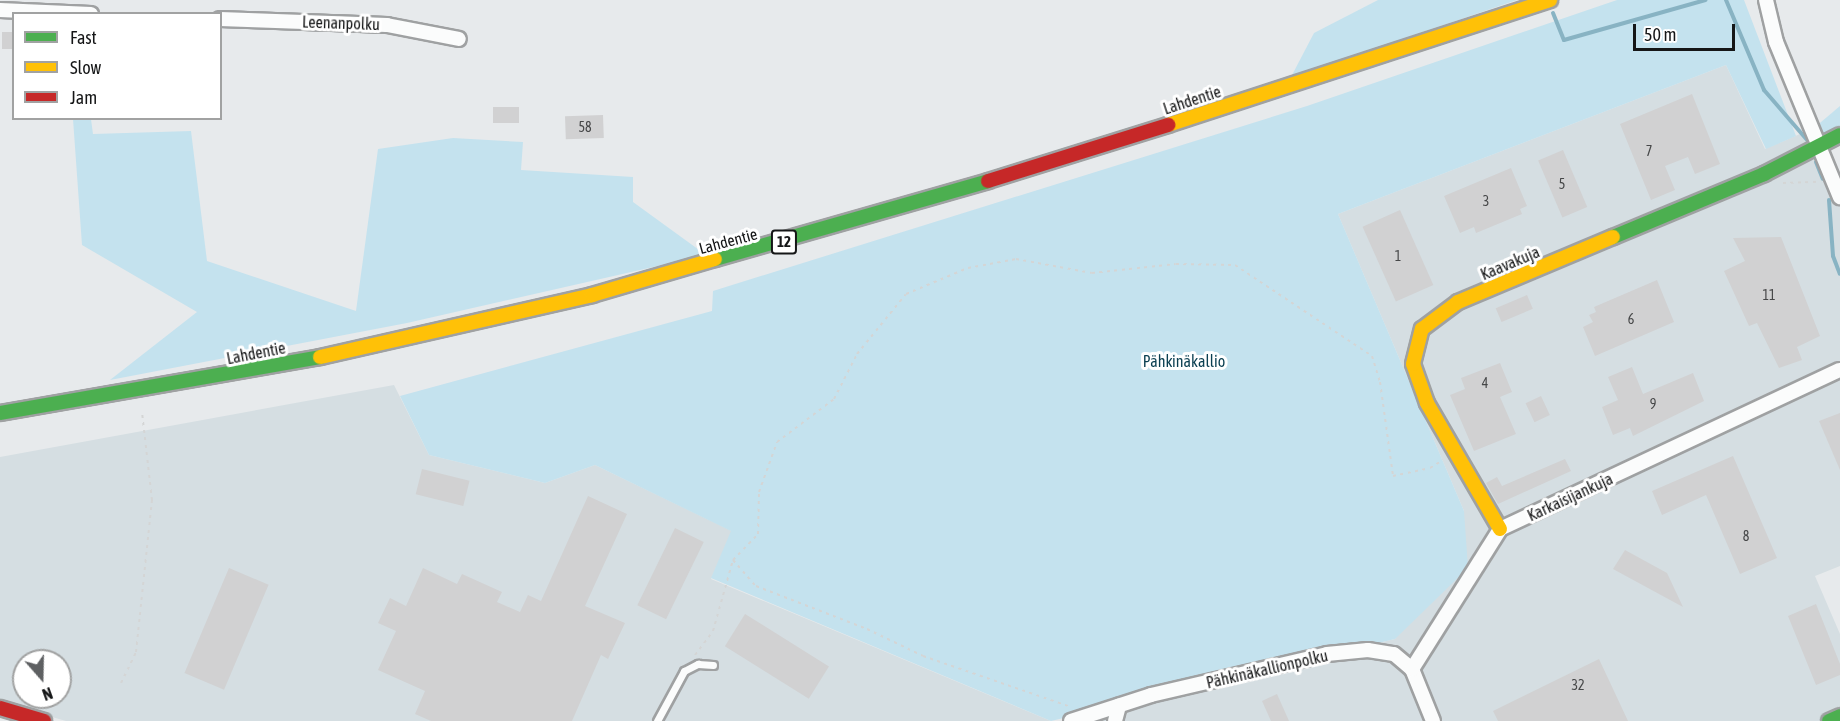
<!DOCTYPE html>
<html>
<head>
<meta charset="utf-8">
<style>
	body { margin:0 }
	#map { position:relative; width:1840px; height:721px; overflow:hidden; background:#e7eaec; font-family:"Asap Condensed",sans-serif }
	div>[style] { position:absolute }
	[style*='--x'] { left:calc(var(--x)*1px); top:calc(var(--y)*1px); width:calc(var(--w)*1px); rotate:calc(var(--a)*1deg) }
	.built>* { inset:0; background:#d5dee2 }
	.green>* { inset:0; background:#c4e2ee }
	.stream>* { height:4px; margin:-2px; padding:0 2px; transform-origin:2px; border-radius:2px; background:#88b3c3 }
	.building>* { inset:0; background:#d1d1d2; transform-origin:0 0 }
	.path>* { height:2px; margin-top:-1px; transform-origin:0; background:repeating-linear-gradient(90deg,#d4d5d5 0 3px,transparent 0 7.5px) }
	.roads { filter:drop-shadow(2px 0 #9fa1a2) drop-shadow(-2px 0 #9fa1a2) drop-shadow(0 2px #9fa1a2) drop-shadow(0 -2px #9fa1a2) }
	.lane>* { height:7px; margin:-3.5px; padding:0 3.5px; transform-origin:3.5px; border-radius:3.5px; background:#fbfcfc }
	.street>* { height:14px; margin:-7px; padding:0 7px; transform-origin:7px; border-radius:7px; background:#fbfcfc }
	.fast>* { height:14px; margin:-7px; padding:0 7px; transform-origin:7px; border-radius:7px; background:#4caf50 }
	.slow>* { height:14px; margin:-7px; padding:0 7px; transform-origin:7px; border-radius:7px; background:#ffc107 }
	.jam>* { height:14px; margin:-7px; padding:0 7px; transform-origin:7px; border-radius:7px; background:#c62828 }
	span { translate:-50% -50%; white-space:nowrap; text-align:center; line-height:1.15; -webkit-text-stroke:6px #fff; paint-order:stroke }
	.number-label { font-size:14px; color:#464748 }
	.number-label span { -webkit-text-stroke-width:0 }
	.shield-label span { padding:2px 4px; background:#fff; border:2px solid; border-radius:4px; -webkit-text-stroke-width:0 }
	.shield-label { font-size:15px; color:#151617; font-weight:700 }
	.street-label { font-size:16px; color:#151617 }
	.park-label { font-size:16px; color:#0a3f51 }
	.legend { position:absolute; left:12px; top:12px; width:210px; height:108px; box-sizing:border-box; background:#fff; border:2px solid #a1a2a2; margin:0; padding:8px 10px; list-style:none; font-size:18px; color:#151617 }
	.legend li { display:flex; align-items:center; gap:12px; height:30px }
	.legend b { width:30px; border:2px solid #a1a2a2 }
	.north { position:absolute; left:12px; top:649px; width:60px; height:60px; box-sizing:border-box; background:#fff; border:2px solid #a1a2a2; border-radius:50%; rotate:160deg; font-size:16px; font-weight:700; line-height:24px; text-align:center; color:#151617 }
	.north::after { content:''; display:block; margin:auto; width:21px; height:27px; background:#5e6062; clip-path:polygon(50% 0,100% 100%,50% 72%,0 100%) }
	.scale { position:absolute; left:1633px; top:24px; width:102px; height:27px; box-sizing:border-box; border:3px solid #151617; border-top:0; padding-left:8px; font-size:18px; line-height:21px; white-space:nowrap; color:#151617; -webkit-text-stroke:4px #fff; paint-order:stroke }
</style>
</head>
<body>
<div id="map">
	<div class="built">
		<div style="clip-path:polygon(1726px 65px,1765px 149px,1814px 128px,1840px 197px,1840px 566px,1815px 576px,1840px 634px,1840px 716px,1829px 721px,1062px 721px,1395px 639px,1464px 511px,1338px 214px)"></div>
		<div style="clip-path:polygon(evenodd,394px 385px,429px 455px,545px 483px,595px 465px,732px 531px,711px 579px,1051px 721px,66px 721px,0 702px,0 457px,394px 385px,24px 661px,60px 661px,60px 697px,24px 697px,24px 661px)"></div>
	</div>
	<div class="green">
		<div style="clip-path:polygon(1378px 0,1517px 0,1291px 77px,1314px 33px)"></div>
		<div style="clip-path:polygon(1617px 0,1744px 0,1796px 136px,1766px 149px,1726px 65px,1338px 214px,1464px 511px,1468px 568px,1395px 639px,1051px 721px,711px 578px,731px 531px,595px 465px,545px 483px,429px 455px,400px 396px,712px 311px,713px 291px,1307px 106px)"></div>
		<div style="clip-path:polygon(1840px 106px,1840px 135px,1820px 144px,1814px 128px)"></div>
		<div style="clip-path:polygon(73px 119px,91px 119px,93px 134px,191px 131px,207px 261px,356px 311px,378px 149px,453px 138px,523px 142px,521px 170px,633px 177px,633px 202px,706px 255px,407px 323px,110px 380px,197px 312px,82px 245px)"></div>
	</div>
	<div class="stream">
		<div style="--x:1726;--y:0;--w:98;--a:67.1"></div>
		<div style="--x:1764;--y:90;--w:67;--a:49.2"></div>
		<div style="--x:1553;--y:13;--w:29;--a:68"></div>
		<div style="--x:1564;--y:40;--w:147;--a:-15.8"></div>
		<div style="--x:1816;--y:162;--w:18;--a:68"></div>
		<div style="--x:1829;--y:200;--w:56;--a:85.9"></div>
		<div style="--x:1833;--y:256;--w:19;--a:69"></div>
	</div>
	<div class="building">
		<div style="left:2px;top:32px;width:12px;height:17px"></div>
		<div style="clip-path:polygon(1692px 94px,1720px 164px,1695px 174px,1688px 157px,1665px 166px,1675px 190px,1651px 200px,1620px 124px)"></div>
		<div style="left:493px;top:107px;width:26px;height:16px"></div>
		<div style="left:603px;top:115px;width:23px;height:38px;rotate:88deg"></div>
		<div style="left:1563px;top:150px;width:62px;height:27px;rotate:67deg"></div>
		<div style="clip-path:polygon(1511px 168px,1527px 206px,1520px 209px,1522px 214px,1476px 233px,1474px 227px,1460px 233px,1444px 196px)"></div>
		<div style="left:1400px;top:210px;width:82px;height:41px;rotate:66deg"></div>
		<div style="clip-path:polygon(1781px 237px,1820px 336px,1797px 347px,1802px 360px,1779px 368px,1757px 323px,1749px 326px,1724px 271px,1745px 261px,1733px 238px)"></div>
		<div style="clip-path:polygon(1657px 280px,1674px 322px,1595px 356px,1583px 327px,1593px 322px,1589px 315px,1596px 312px,1594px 307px)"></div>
		<div style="left:1527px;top:295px;width:15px;height:34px;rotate:67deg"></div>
		<div style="clip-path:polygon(1500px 363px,1512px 392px,1500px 397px,1516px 434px,1474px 451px,1450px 395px,1465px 389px,1461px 378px)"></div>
		<div style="clip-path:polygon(1632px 367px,1643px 394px,1693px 373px,1704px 401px,1633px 436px,1630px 428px,1613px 435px,1602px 407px,1618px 400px,1608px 377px)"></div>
		<div style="left:1541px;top:396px;width:21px;height:17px;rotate:65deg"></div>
		<div style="clip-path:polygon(1840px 413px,1840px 470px,1819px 421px)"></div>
		<div style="clip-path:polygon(1733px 456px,1777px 558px,1740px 574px,1706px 495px,1662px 515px,1652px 491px)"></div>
		<div style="clip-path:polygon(1565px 459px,1571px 471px,1498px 504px,1486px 483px,1497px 477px,1502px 486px)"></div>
		<div style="left:422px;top:469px;width:49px;height:26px;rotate:14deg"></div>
		<div style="clip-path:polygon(588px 496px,627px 514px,585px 606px,625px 623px,608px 659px,601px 655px,572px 721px,431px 721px,415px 714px,425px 691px,378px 670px,396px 631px,378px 623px,390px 598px,406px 606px,423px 568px,457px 584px,462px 574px,502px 592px,497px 602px,520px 612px,528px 595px,541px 601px)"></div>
		<div style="left:675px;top:528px;width:32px;height:86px;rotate:26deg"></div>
		<div style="clip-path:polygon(1625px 550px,1667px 573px,1683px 607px,1613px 569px)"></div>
		<div style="left:229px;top:568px;width:43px;height:114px;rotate:23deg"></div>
		<div style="clip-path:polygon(1816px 604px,1840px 664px,1840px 675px,1816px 685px,1788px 616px)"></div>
		<div style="left:745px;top:614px;width:99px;height:38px;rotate:32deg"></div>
		<div style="clip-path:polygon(1599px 659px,1628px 721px,1498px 721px,1493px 711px)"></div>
		<div style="clip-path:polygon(1277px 694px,1289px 721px,1271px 721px,1262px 701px)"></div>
	</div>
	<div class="path">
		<div style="--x:1783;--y:183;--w:36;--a:-2"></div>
		<div style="--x:733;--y:560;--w:35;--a:49"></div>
		<div style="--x:756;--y:586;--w:119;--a:21.2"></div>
		<div style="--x:867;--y:629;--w:62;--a:25.7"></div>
		<div style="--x:923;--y:656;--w:157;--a:19"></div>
		<div style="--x:695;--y:655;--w:30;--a:-53"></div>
		<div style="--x:713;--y:631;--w:74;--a:-74.3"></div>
		<div style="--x:733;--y:560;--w:36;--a:-46"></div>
		<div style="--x:758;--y:534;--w:42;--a:-88.6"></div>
		<div style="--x:759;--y:492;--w:53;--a:-70.2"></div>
		<div style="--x:777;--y:442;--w:71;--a:-37"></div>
		<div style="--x:834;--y:399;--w:51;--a:-62.9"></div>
		<div style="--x:857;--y:354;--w:77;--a:-50.8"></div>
		<div style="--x:906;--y:294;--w:67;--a:-22.8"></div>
		<div style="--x:968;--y:268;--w:49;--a:-10.6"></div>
		<div style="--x:1016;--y:259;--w:77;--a:10.4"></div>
		<div style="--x:1092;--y:273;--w:84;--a:-6.1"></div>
		<div style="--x:1176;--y:264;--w:59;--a:1"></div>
		<div style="--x:1235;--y:265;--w:164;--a:33.6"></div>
		<div style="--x:1372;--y:356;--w:27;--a:73"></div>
		<div style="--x:1380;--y:382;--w:95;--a:82.1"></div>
		<div style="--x:1393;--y:476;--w:38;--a:-12"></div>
		<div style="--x:1430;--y:468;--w:15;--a:-32"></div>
		<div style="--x:121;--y:683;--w:34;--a:-64"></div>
		<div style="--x:136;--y:652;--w:153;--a:-84"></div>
		<div style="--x:152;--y:500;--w:89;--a:-96.5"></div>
	</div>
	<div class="roads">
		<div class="lane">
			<div style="--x:657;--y:721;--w:57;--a:-61.6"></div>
			<div style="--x:684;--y:671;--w:16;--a:-27"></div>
			<div style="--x:698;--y:664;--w:15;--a:4"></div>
		</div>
		<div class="street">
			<div style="--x:1766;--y:0;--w:43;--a:76.6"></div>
			<div style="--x:1776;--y:42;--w:168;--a:67.6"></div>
			<div style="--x:0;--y:10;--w:91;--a:2.5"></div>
			<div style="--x:220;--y:19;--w:167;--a:2.1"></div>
			<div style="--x:387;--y:25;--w:73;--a:11"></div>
			<div style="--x:1071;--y:721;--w:84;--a:-18"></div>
			<div style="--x:1151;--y:695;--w:181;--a:-13.1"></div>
			<div style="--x:1327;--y:654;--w:41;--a:-5.6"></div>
			<div style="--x:1368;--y:650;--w:26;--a:9"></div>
			<div style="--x:1394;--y:654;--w:23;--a:40"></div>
			<div style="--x:1115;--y:721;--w:16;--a:-75"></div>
			<div style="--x:1433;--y:721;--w:56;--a:-112"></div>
			<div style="--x:1412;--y:669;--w:165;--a:-57.8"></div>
			<div style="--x:1500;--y:529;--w:375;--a:-25.1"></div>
		</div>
		<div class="fast">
			<div style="--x:1613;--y:237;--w:164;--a:-22.6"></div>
			<div style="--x:1764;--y:174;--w:85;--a:-27.2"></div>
			<div style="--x:715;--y:259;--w:284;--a:-15.9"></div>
			<div style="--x:0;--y:413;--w:325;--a:-9.9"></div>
			<div style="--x:1829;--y:721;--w:12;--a:-24"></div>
		</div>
		<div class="slow">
			<div style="--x:1168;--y:125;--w:402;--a:-18.1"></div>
			<div style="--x:320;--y:357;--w:279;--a:-12.8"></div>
			<div style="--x:592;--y:295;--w:128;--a:-16.3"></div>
			<div style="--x:1500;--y:529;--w:146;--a:-120.1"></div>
			<div style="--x:1427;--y:403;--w:41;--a:-109.7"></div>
			<div style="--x:1413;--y:364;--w:36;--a:-76"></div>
			<div style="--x:1422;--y:329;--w:45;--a:-36.9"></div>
			<div style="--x:1458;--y:302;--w:168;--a:-22.8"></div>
		</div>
		<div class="jam">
			<div style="--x:988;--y:181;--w:189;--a:-17.3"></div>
			<div style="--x:0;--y:708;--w:46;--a:16.5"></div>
		</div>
	</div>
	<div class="number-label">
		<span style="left:585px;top:127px">58</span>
		<span style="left:1649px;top:151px">7</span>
		<span style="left:1562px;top:184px">5</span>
		<span style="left:1486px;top:201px">3</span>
		<span style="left:1398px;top:256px">1</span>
		<span style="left:1769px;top:295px">11</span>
		<span style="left:1631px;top:319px">6</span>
		<span style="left:1485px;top:383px">4</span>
		<span style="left:1653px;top:404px">9</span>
		<span style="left:1746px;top:536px">8</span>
		<span style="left:1578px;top:685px">32</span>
	</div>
	<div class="shield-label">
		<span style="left:784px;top:242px">12</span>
	</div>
	<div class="street-label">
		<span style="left:341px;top:23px;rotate:2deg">Leenanpolku</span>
		<span style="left:1192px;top:100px;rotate:-18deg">Lahdentie</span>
		<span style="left:728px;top:241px;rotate:-15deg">Lahdentie</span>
		<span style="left:1510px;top:263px;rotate:-23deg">Kaavakuja</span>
		<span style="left:256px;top:353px;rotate:-11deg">Lahdentie</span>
		<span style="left:1570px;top:497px;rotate:-25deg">Karkaisijankuja</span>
		<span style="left:1267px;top:669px;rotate:-13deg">Pähkinäkallionpolku</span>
	</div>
	<div class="park-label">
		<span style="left:1184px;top:361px">Pähkinäkallio</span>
	</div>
	<ul class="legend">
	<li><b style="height:8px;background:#4caf50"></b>Fast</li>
	<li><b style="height:8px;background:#ffc107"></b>Slow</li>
	<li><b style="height:8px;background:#c62828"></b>Jam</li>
	</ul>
	<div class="north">N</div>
	<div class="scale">50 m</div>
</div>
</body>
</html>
